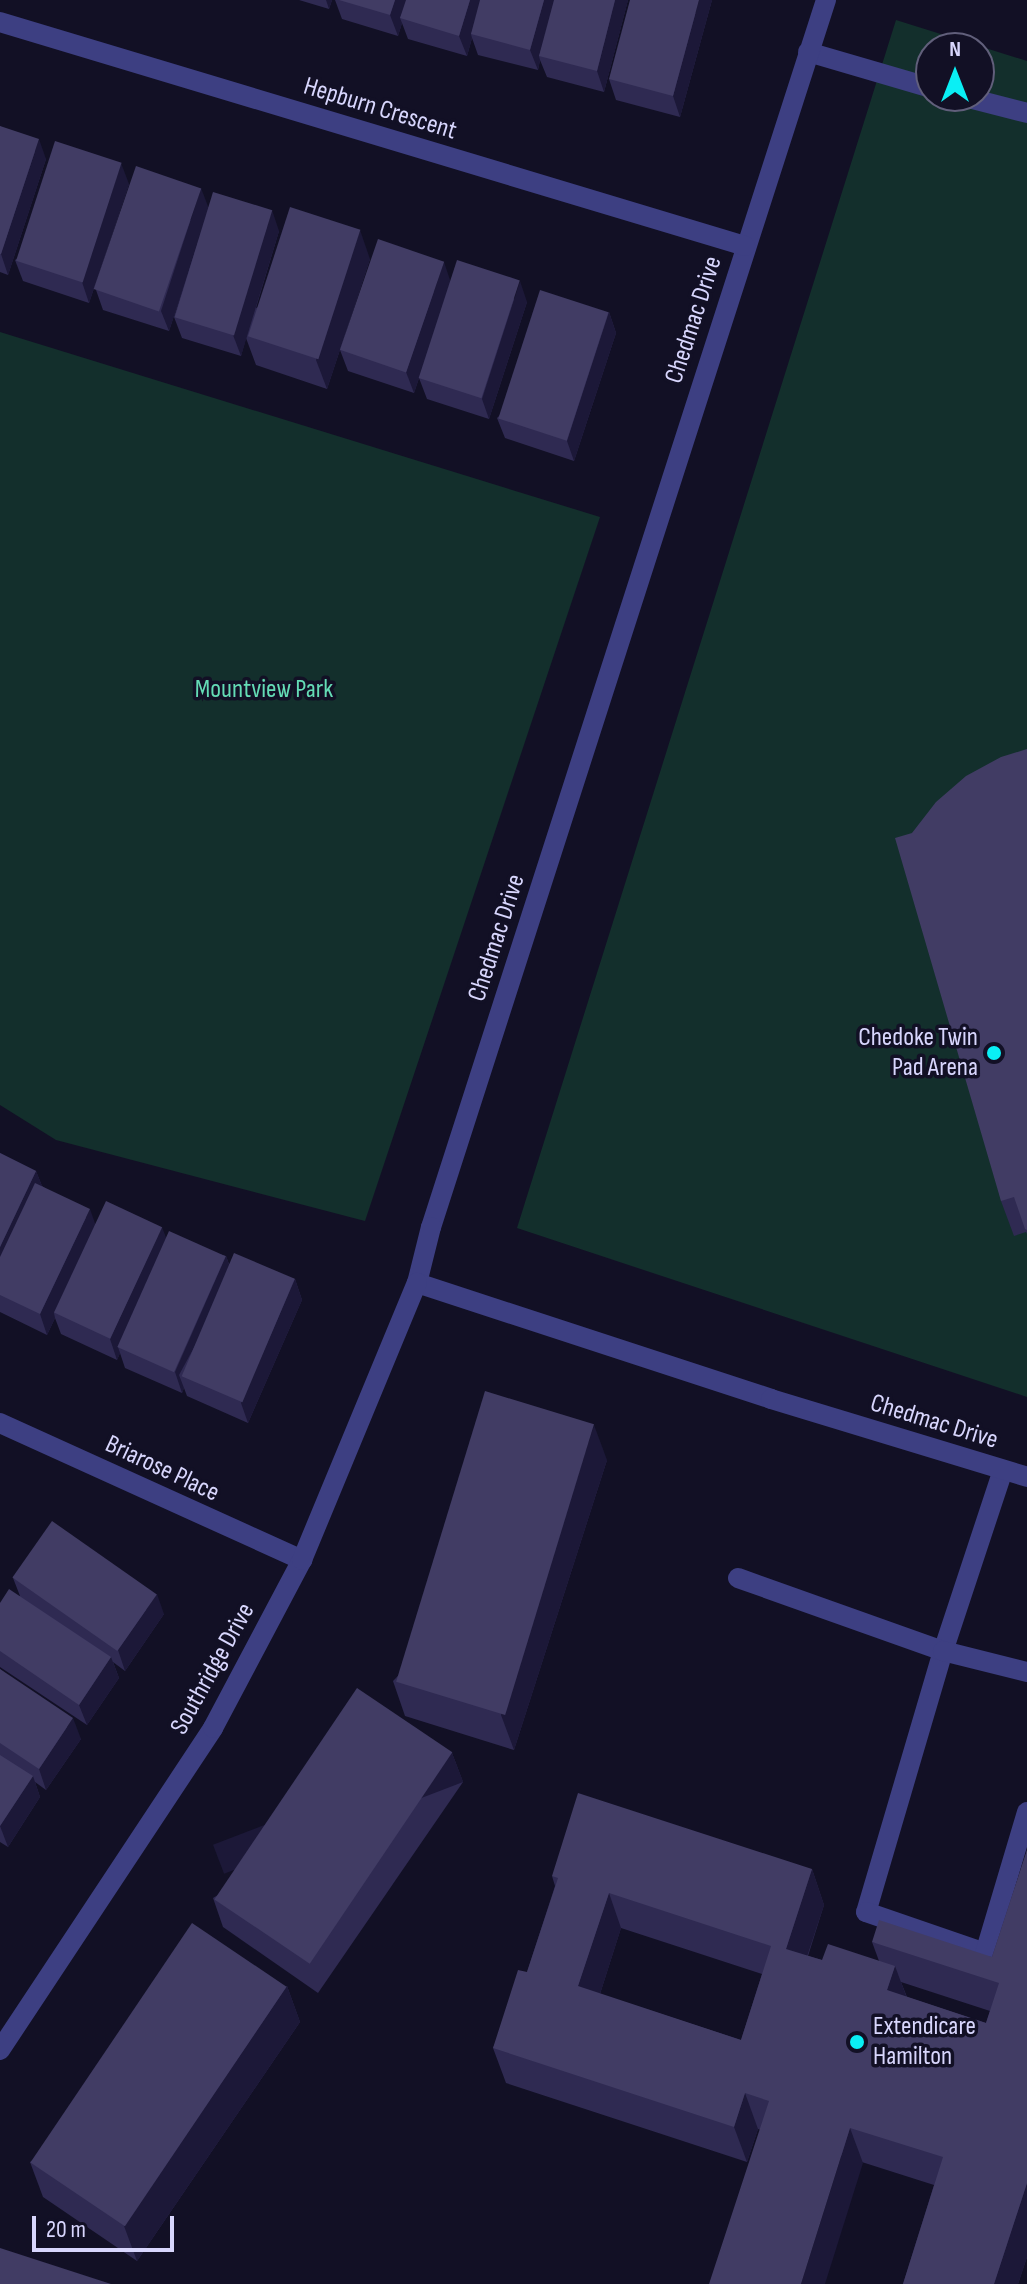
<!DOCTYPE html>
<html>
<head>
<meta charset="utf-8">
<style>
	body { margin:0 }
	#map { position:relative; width:1027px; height:2284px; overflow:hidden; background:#121025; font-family:"Sofia Sans Condensed",sans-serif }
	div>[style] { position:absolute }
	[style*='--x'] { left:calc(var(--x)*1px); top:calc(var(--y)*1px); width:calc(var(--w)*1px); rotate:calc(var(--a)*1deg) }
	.green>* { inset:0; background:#132f2c }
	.service>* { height:20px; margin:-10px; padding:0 10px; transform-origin:10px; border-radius:10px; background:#3d3f82 }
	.minor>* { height:20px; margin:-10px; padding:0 10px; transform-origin:10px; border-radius:10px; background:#3d3f82 }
	.wall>* { inset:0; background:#2f2a52 }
	.shaded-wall>* { inset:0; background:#1c1838; transform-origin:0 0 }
	.building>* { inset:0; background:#413c64; transform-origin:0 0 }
	.dots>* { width:22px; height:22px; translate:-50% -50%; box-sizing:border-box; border:4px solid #121025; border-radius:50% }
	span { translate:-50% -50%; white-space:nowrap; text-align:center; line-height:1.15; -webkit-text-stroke:7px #121025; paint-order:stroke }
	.street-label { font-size:26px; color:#d8d6fd }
	.park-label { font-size:26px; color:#64dbb5 }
	.poi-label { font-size:26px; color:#d8d6fd }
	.right { translate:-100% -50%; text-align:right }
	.left { translate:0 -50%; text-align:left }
	.north { position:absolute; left:915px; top:32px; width:80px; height:80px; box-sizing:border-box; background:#121025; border:2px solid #615f7b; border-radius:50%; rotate:0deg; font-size:22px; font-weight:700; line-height:32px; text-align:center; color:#d8d6fd }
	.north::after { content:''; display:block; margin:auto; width:28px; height:36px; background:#0aeff5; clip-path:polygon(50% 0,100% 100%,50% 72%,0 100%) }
	.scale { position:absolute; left:32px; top:2216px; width:142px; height:36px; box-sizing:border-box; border:4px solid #d8d6fd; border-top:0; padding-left:10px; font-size:24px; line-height:28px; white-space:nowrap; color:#d8d6fd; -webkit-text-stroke:6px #121025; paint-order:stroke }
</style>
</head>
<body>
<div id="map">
	<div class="green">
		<div style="clip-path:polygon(evenodd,896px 20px,1027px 61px,1027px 1397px,517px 1228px,896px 20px,931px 48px,979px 48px,979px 96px,931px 96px,931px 48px)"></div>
		<div style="clip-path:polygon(0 332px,600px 517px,365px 1221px,56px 1140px,0 1105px)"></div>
	</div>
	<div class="service">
		<div style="--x:808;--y:52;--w:128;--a:16.3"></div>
		<div style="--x:961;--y:96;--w:68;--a:14.4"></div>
		<div style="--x:1003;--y:1470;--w:191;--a:108.3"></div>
		<div style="--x:943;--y:1651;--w:272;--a:106.4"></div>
		<div style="--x:866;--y:1912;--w:126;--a:19"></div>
		<div style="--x:985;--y:1953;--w:147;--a:-73.4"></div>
		<div style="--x:738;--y:1578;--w:218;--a:19.6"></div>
		<div style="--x:943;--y:1651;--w:87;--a:14"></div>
	</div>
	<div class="minor">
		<div style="--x:826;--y:0;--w:1289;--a:107.84"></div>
		<div style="--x:431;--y:1227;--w:58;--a:104"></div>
		<div style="--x:417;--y:1283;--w:373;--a:18.1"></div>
		<div style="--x:771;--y:1399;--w:268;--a:16.9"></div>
		<div style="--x:0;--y:22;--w:778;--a:16.73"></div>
		<div style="--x:0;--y:1423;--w:332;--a:24.4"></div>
		<div style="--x:0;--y:2050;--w:386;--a:-56.5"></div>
		<div style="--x:213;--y:1728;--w:190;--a:-62.1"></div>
		<div style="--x:302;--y:1560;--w:300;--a:-67.5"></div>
	</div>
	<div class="wall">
		<div style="clip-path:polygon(299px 0,332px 0,329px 9px)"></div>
		<div style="clip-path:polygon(335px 0,628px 0,604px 92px,547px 77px,540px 60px,538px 70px,478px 55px,472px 38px,467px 56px,408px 39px,402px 23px,398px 36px,342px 19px)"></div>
		<div style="clip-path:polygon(712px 0,680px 117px,616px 100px,609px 79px)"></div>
		<div style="clip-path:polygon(0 126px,46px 159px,8px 275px,0 272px)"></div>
		<div style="clip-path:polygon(129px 184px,89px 303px,23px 281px,15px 260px)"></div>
		<div style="clip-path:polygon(208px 207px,279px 231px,256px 308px,370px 259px,327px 389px,256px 365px,246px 338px,241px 356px,182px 338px,174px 317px,190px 267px,169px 331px,103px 310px,96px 290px)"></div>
		<div style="clip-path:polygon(451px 281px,527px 302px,489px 419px,427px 399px,419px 378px,424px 363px,414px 393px,348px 371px,340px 350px)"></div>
		<div style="clip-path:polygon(609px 312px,616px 333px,574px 461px,505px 438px,497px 418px)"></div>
		<div style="clip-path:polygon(1027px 749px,1027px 1234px,1026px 1232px,1014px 1236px,1001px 1201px,912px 833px)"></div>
		<div style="clip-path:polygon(0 1153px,36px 1171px,42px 1186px,95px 1224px,166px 1238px,226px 1256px,229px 1264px,295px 1279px,302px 1300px,248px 1423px,187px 1396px,184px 1388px,182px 1393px,125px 1368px,120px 1353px,117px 1360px,61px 1334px,55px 1318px,47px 1335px,0 1312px)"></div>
		<div style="clip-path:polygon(607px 1460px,514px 1750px,405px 1716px,393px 1681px)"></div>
		<div style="clip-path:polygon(13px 1578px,164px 1614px,125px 1671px,113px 1662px,119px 1678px,87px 1725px,0 1667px,0 1603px,20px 1596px)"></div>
		<div style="clip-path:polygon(0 1669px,81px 1739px,46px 1790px,35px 1782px,40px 1797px,8px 1847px,0 1842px)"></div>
		<div style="clip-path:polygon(452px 1753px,463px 1782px,318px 1993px,223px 1927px,213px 1898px)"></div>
		<div style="clip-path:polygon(evenodd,1027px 1850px,1027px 2257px,1018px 2284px,903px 2284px,934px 2185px,758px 2129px,747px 2162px,506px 2083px,493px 2048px,527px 1972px,555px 1886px,552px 1876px,812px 1869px,824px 1905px,808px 1956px,822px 1960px,879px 1961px,872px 1942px,992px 1957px,1027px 1850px,621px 1928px,762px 1974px,741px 2040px,600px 1994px,621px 1928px,1027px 1850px,901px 1982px,990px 2011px,986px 2023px,907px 1997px,901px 1982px)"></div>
		<div style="clip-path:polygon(287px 1986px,300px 2022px,137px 2261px,43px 2197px,30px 2162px)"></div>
	</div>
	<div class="shaded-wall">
		<div style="clip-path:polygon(326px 0,332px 0,329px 9px)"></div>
		<div style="clip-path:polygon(395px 0,408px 0,400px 18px,402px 23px,398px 36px,390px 15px)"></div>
		<div style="clip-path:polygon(470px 0,484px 0,471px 34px,472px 38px,467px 56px,459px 36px)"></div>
		<div style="clip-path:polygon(544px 0,557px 0,539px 56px,540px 60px,538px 70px,530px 50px)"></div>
		<div style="clip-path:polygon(615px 0,628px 0,604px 92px,597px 71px)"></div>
		<div style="clip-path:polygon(699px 0,712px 0,680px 117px,673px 96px)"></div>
		<div style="clip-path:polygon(39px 139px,46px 159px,8px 275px,1px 254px)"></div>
		<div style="clip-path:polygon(121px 163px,129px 184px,89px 303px,82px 282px)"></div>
		<div style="clip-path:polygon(201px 188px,209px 209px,169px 331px,161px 311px)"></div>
		<div style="clip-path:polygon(272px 210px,279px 231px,241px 356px,233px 335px)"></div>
		<div style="clip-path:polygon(360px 230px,370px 259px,327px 389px,316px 360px)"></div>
		<div style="clip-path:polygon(444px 262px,451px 283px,414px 393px,406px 372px)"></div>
		<div style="clip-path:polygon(520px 281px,527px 302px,489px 419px,482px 399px)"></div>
		<div style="clip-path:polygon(609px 312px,616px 333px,574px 461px,567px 441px)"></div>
		<div style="clip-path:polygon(36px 1171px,44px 1191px,0 1283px,0 1247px)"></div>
		<div style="clip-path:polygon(90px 1209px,97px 1229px,54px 1313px,55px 1318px,47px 1335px,40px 1314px)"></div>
		<div style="clip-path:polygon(162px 1227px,170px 1248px,118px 1347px,120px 1353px,117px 1360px,110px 1339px)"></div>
		<div style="clip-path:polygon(226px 1256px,233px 1276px,179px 1375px,184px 1388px,182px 1393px,175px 1372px)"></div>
		<div style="clip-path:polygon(295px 1279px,302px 1300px,248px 1423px,241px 1403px)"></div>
		<div style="clip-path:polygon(594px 1425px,607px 1460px,514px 1750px,501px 1715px)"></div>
		<div style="clip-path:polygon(157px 1594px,164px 1614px,125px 1671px,118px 1650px)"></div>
		<div style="clip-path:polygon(111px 1657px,119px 1678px,87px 1725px,79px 1705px)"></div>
		<div style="clip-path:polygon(73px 1718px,81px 1739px,46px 1790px,39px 1769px)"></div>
		<div style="left:452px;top:1753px;width:31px;height:256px;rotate:69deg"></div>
		<div style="clip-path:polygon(33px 1776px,40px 1797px,8px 1847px,0 1826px)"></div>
		<div style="clip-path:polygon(812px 1869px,824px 1905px,798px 1984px,786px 1949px)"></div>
		<div style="clip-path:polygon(609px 1893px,621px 1928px,591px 2022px,578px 1986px)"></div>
		<div style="clip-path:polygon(895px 1966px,908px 2001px,887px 1990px)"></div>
		<div style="clip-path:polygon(287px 1986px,300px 2022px,137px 2261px,124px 2226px)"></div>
		<div style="clip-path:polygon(745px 2093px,758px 2129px,747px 2162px,734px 2127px)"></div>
		<div style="clip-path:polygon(850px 2128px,863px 2163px,825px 2284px,801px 2284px)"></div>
		<div style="clip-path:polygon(1027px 2183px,1027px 2257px,1018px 2284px,994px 2284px)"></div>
	</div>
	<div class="building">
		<div style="clip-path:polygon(339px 0,395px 0,390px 15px)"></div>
		<div style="clip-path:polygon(406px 0,470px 0,459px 36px,400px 18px)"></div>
		<div style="clip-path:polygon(480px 0,544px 0,530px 50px,471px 34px)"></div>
		<div style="clip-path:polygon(554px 0,615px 0,597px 71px,539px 56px)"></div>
		<div style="clip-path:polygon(630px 0,699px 0,673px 96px,609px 79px)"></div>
		<div style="clip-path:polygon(0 126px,39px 139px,1px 254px,0 254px)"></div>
		<div style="left:55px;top:141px;width:70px;height:126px;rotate:18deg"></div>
		<div style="left:136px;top:166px;width:69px;height:130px;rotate:19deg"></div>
		<div style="left:213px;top:192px;width:62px;height:131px;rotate:17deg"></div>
		<div style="left:290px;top:207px;width:74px;height:136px;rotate:18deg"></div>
		<div style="left:378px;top:239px;width:70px;height:117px;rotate:19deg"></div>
		<div style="left:457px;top:260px;width:66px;height:124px;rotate:18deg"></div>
		<div style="left:540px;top:290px;width:72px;height:135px;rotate:18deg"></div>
		<div style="clip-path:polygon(1027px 749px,1027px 1230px,1025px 1229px,1014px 1197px,1001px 1201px,895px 838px,912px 833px,936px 802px,966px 776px,1001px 757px)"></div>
		<div style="clip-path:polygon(0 1153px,36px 1171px,0 1247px)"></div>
		<div style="clip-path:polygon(35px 1183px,90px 1209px,40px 1314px,0 1295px,0 1257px)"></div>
		<div style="left:106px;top:1201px;width:62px;height:123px;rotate:25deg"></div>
		<div style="left:169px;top:1231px;width:62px;height:127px;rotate:24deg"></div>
		<div style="left:234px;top:1253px;width:66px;height:134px;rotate:23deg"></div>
		<div style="left:485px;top:1391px;width:114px;height:304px;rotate:17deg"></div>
		<div style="left:52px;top:1521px;width:128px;height:69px;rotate:35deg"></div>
		<div style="clip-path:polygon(9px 1589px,111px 1657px,79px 1705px,0 1651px,0 1603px)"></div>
		<div style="clip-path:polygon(0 1669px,73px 1718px,39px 1769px,0 1743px)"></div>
		<div style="left:357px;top:1688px;width:115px;height:255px;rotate:34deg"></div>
		<div style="clip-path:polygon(0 1755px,33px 1776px,0 1826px)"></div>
		<div style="clip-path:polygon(evenodd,578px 1793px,812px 1869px,786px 1949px,822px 1960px,828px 1944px,895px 1966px,887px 1990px,986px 2023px,999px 1983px,872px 1942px,879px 1920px,992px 1957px,1027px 1850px,1027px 2183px,994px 2284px,903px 2284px,943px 2157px,850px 2128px,801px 2284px,709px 2284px,769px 2101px,745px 2093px,734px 2127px,493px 2048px,518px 1970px,527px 1972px,558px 1878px,552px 1876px,578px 1793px,609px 1893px,771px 1946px,741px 2040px,578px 1986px,609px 1893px)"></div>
		<div style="left:192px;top:1923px;width:114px;height:289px;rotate:34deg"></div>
		<div style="clip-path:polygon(0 2248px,111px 2284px,0 2284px)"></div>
	</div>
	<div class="dots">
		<div style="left:994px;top:1053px;background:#0aeff5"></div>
		<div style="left:857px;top:2042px;background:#0aeff5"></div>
	</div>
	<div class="street-label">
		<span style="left:380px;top:109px;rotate:17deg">Hepburn Crescent</span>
		<span style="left:694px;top:320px;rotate:-72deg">Chedmac Drive</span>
		<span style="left:497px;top:938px;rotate:-72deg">Chedmac Drive</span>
		<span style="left:934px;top:1422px;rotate:17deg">Chedmac Drive</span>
		<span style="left:162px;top:1469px;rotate:25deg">Briarose Place</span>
		<span style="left:213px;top:1669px;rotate:-61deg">Southridge Drive</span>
	</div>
	<div class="park-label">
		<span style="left:264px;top:690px">Mountview Park</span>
	</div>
	<div class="poi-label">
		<span class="right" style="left:978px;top:1053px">Chedoke Twin<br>Pad Arena</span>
		<span class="left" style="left:873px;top:2042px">Extendicare<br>Hamilton</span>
	</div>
	<div class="north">N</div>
	<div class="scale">20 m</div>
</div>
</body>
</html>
